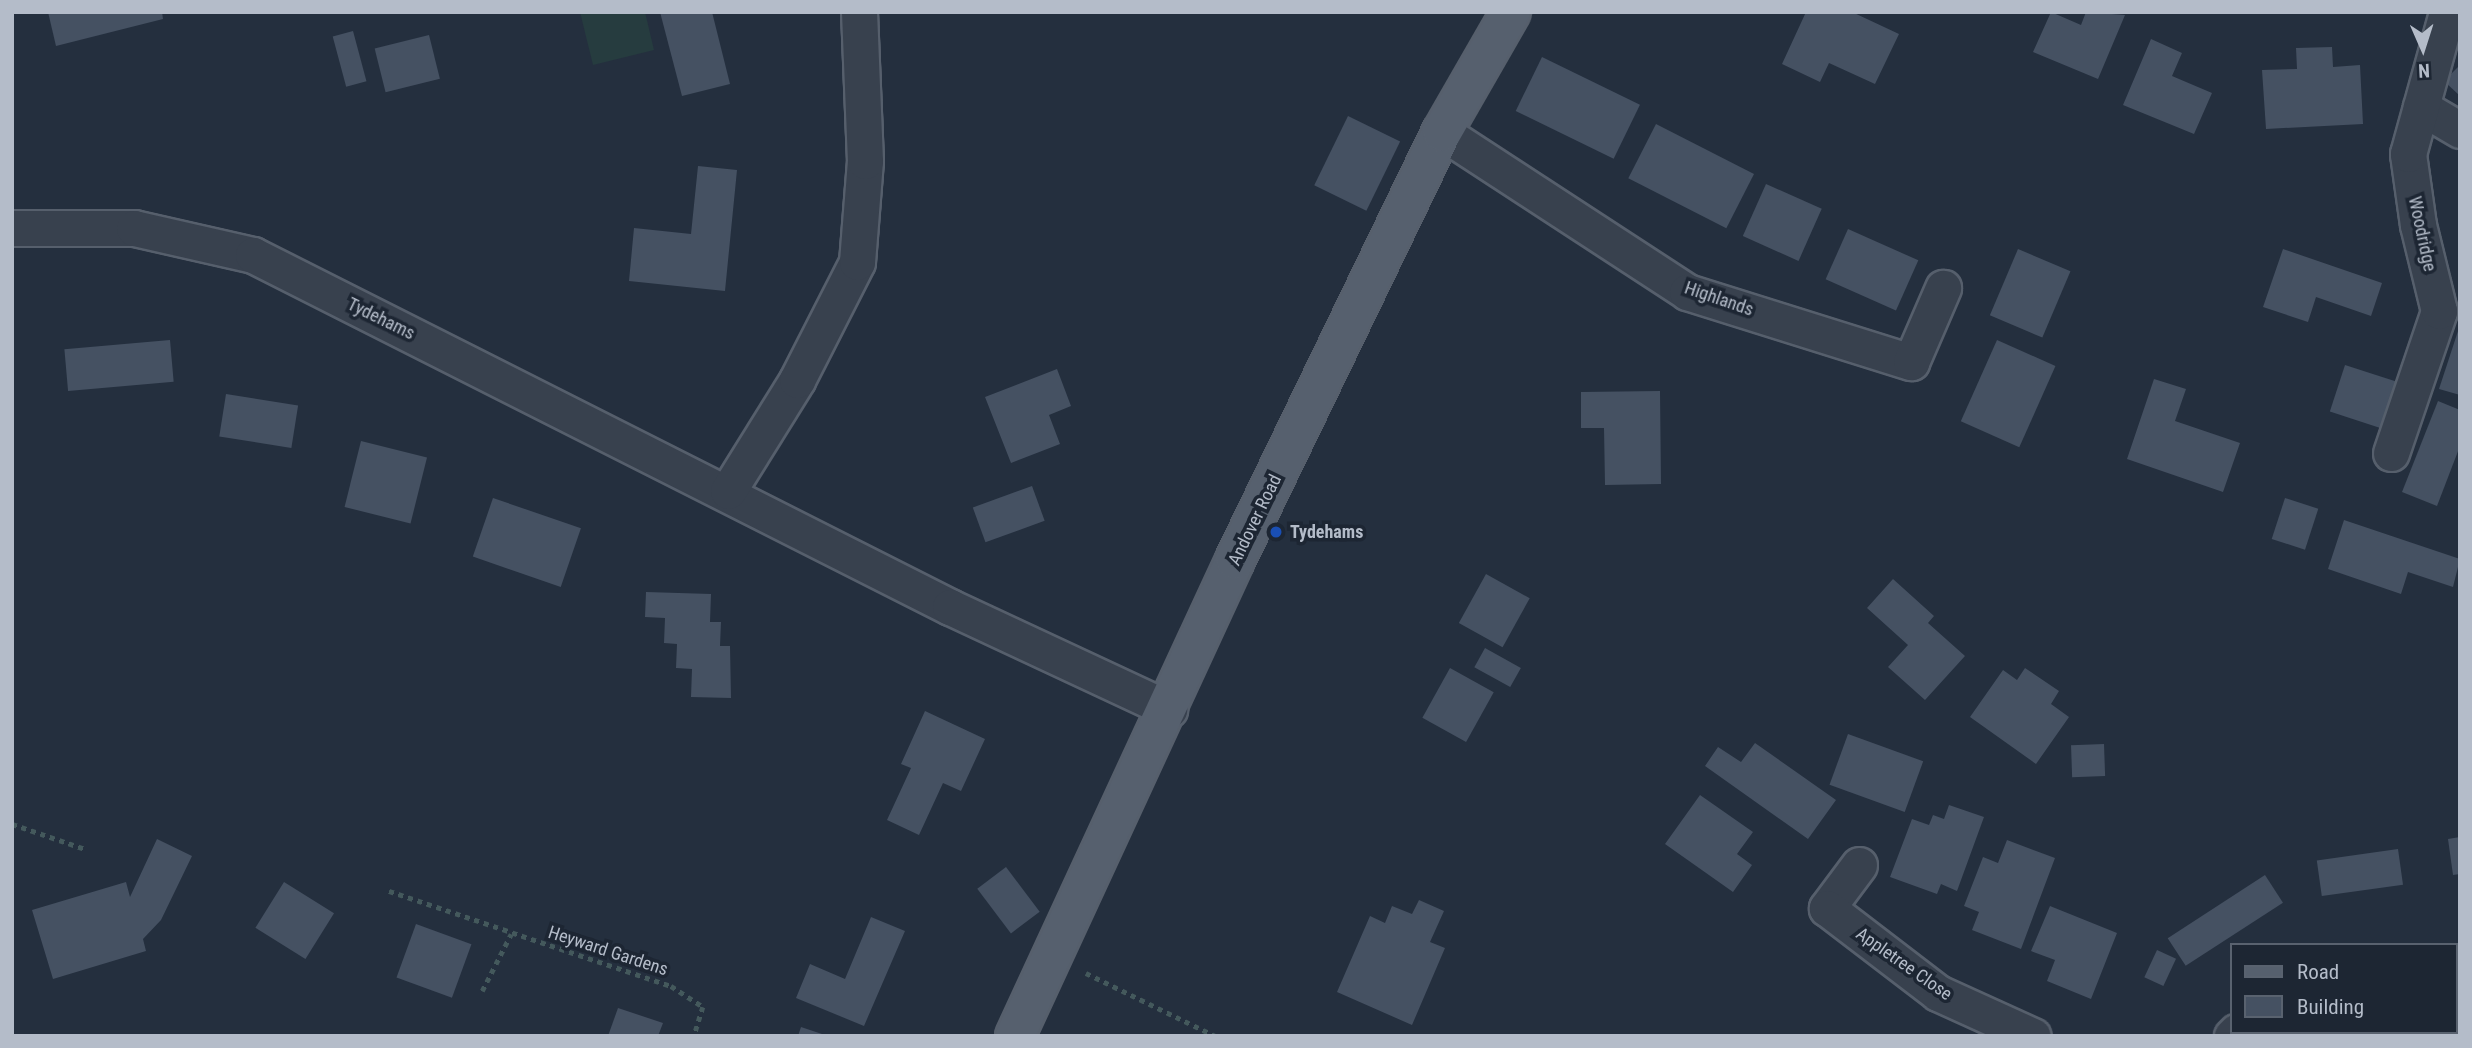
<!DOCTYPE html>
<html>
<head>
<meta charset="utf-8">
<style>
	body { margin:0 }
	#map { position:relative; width:2472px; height:1048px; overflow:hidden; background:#242f3e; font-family:"Roboto Condensed",sans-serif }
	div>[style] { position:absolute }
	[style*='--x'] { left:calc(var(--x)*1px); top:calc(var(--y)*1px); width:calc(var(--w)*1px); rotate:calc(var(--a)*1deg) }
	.green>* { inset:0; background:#263c3f }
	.building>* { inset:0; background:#455162; transform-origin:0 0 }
	.path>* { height:4.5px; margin-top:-2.25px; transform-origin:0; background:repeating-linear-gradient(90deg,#44595c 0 5px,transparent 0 10px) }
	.roads { filter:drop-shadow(2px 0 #565f6c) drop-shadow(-2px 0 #565f6c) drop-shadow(0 2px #565f6c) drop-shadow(0 -2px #565f6c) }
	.minor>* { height:35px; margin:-17.5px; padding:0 17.5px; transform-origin:17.5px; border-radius:17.5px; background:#38414e }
	.primary>* { height:38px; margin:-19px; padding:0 19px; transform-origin:19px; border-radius:19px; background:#56606e }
	.dots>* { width:19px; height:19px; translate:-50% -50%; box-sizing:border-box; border:4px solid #1d2633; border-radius:50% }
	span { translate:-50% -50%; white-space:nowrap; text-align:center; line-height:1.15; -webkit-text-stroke:7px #1d2633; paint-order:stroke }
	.street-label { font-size:18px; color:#b4bcc9 }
	.poi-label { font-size:18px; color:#b4bcc9; font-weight:700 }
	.left { translate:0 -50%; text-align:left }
	.frame { position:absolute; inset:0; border:14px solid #b4bcc9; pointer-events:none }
	.legend { position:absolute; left:2230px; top:943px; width:228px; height:91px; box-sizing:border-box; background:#1d2633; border:2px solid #59626f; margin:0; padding:9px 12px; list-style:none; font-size:21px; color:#b4bcc9 }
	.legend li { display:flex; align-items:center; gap:14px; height:35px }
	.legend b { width:35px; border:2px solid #59626f }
	.north { position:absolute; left:2388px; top:14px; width:70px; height:70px; -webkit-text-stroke:5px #1d2633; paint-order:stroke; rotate:177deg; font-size:19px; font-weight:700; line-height:28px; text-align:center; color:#b4bcc9 }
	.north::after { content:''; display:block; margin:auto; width:24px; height:32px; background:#b4bcc9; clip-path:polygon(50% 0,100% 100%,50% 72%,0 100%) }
</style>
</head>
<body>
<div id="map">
	<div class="green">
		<div style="clip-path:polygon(580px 12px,645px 12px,654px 50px,593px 65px)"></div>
	</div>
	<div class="building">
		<div style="clip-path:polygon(48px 12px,162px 12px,163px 19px,56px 46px)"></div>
		<div style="clip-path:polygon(660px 12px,712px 12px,730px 84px,682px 96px)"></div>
		<div style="clip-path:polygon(1806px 12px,1852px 12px,1899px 34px,1875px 84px,1829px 63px,1820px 82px,1782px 64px)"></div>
		<div style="clip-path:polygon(2051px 12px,2081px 25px,2086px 12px,2125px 15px,2098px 79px,2033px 52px)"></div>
		<div style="left:353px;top:31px;width:52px;height:21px;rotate:75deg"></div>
		<div style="left:429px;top:35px;width:45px;height:56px;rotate:76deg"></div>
		<div style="clip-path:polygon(2151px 39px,2182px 53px,2172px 76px,2212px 93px,2194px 134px,2123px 105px)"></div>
		<div style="clip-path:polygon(2332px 47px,2333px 67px,2360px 65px,2363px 124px,2266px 129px,2262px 70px,2297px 69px,2296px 48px)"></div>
		<div style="left:1542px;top:57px;width:109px;height:60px;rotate:26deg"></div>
		<div style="clip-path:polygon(2460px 65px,2460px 96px,2444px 81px)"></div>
		<div style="left:1348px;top:116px;width:58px;height:77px;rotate:26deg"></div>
		<div style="left:1656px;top:124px;width:110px;height:61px;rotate:27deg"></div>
		<div style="clip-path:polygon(698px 166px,737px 170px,725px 291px,629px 281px,634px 228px,691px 234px)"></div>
		<div style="left:1766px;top:184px;width:61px;height:57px;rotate:24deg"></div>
		<div style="left:1848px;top:229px;width:77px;height:55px;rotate:24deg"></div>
		<div style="left:2018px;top:249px;width:57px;height:72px;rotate:23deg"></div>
		<div style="clip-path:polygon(2283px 249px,2382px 283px,2371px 316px,2316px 297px,2308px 322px,2263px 307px)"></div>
		<div style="clip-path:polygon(2458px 331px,2460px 331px,2460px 395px,2439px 389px)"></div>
		<div style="left:170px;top:340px;width:42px;height:106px;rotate:85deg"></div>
		<div style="left:1997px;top:340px;width:64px;height:89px;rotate:24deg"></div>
		<div style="left:2345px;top:365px;width:57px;height:49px;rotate:18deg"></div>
		<div style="clip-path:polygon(1057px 369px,1071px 406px,1049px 415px,1060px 444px,1011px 463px,985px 397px)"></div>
		<div style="clip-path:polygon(2154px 379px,2186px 389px,2175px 421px,2240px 443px,2223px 492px,2127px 459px)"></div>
		<div style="clip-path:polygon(1660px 391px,1661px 484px,1605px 485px,1604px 428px,1581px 428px,1581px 392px)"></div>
		<div style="left:226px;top:394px;width:73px;height:43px;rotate:9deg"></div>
		<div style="clip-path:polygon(2438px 401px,2460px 410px,2460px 446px,2437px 506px,2402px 492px)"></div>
		<div style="left:361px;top:441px;width:68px;height:68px;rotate:14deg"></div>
		<div style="left:1032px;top:486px;width:37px;height:63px;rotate:70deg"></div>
		<div style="left:493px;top:498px;width:93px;height:62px;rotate:19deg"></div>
		<div style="left:2285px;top:498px;width:35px;height:43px;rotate:18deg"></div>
		<div style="clip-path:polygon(2344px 520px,2460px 559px,2453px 587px,2408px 572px,2401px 594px,2328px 569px)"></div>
		<div style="left:1486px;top:574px;width:50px;height:56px;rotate:29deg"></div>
		<div style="clip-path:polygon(1893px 579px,1934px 616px,1928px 623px,1965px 656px,1925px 700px,1888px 667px,1908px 645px,1867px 608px)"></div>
		<div style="clip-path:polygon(646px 592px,711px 594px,710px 622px,721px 622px,720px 646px,730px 646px,731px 698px,691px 697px,692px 669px,676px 668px,677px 644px,664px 643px,665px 618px,645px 617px)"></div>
		<div style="left:1485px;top:648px;width:41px;height:22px;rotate:29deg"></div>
		<div style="left:1450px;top:668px;width:50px;height:57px;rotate:29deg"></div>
		<div style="clip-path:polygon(2025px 668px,2059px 691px,2051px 704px,2069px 717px,2036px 764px,1970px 717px,2003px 670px,2017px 680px)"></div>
		<div style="clip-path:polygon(925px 711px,985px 739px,961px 791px,943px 783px,919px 835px,887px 820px,911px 768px,901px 764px)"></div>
		<div style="left:1848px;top:734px;width:80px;height:54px;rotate:20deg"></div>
		<div style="clip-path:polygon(1755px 743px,1836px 800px,1808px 839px,1705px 766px,1718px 747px,1741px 762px)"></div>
		<div style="left:2104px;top:744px;width:32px;height:33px;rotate:88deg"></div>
		<div style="clip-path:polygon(1700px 795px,1753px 832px,1737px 854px,1752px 865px,1733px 892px,1665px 844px)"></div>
		<div style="clip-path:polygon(1949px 805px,1984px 817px,1957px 891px,1941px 884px,1937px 894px,1890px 877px,1912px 819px,1929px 825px,1933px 815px,1944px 819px)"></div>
		<div style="clip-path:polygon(2460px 837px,2460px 874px,2453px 875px,2448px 839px)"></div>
		<div style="clip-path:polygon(157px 839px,192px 856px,161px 920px,143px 939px,146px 951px,53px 979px,32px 910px,126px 882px,130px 897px)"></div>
		<div style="clip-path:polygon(2007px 840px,2055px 858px,2021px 949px,1972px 930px,1979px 912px,1964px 906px,1983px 857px,1998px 863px)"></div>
		<div style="left:2398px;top:849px;width:36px;height:82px;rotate:82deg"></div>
		<div style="left:1006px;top:867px;width:56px;height:36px;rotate:53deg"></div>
		<div style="left:2265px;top:875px;width:33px;height:116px;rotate:57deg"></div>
		<div style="left:284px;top:882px;width:59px;height:54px;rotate:32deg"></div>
		<div style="clip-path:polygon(1419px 900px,1444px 911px,1430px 942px,1445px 948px,1412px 1025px,1337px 992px,1370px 916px,1385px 923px,1392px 906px,1412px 914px)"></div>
		<div style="clip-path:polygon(2050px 906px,2117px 933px,2091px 999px,2047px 981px,2055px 960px,2031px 951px)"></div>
		<div style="clip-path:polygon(871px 917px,905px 931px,864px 1026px,796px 998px,810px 964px,845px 979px)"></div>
		<div style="left:416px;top:924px;width:59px;height:57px;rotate:20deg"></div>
		<div style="left:2157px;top:950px;width:21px;height:30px;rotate:25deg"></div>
		<div style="clip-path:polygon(618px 1008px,663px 1023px,658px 1036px,608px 1036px)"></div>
		<div style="clip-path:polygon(801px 1027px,825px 1035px,825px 1036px,798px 1036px)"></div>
	</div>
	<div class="path">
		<div style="--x:12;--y:824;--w:77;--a:18.9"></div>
		<div style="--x:389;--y:891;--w:298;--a:18.6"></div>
		<div style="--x:671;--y:986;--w:38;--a:33"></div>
		<div style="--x:703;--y:1007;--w:30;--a:107"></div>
		<div style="--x:1086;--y:973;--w:144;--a:26"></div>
		<div style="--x:482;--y:991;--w:64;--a:-63"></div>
	</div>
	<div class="roads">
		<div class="minor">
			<div style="--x:2421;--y:107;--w:45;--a:30.5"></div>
			<div style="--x:1442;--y:132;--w:293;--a:33.1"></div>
			<div style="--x:1687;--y:292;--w:235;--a:17.4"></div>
			<div style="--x:1911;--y:362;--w:81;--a:-66.6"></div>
			<div style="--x:12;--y:228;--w:122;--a:0"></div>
			<div style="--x:134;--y:228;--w:122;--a:12.8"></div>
			<div style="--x:253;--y:255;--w:781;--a:26.79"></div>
			<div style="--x:950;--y:607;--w:242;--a:25"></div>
			<div style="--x:2391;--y:453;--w:150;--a:-71.3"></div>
			<div style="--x:2439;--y:311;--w:89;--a:-103.7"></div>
			<div style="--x:2418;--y:225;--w:72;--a:-98"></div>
			<div style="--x:2408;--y:154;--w:147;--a:-74.6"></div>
			<div style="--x:728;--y:491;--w:131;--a:-58.1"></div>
			<div style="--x:797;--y:380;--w:132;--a:-63"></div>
			<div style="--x:857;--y:262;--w:101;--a:-85.5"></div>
			<div style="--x:865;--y:161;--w:149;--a:-92.3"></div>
			<div style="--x:1859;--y:865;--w:54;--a:126.7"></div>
			<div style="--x:1827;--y:908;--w:140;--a:37.4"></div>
			<div style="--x:1938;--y:993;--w:104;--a:24.4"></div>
			<div style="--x:2456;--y:977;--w:4;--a:0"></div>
			<div style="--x:2232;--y:1036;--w:6;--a:-45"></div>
		</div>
		<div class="primary">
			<div style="--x:1015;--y:1036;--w:524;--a:-65.19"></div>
			<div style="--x:1235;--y:560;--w:475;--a:-64.2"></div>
			<div style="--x:1442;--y:132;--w:138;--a:-60.1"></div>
		</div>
	</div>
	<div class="dots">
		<div style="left:1276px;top:532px;background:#1a4fb4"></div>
	</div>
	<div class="street-label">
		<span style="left:2422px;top:234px;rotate:78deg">Woodridge</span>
		<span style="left:1719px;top:299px;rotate:19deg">Highlands</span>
		<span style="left:381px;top:319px;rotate:26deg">Tydehams</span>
		<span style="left:1255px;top:520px;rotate:-64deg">Andover Road</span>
		<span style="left:608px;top:951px;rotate:18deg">Heyward Gardens</span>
		<span style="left:1904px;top:964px;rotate:35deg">Appletree Close</span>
	</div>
	<div class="poi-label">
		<span class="left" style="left:1290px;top:532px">Tydehams</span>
	</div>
	<div class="frame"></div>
	<ul class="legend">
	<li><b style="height:9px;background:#56606e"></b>Road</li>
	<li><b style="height:19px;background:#455162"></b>Building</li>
	</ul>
	<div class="north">N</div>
</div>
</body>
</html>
